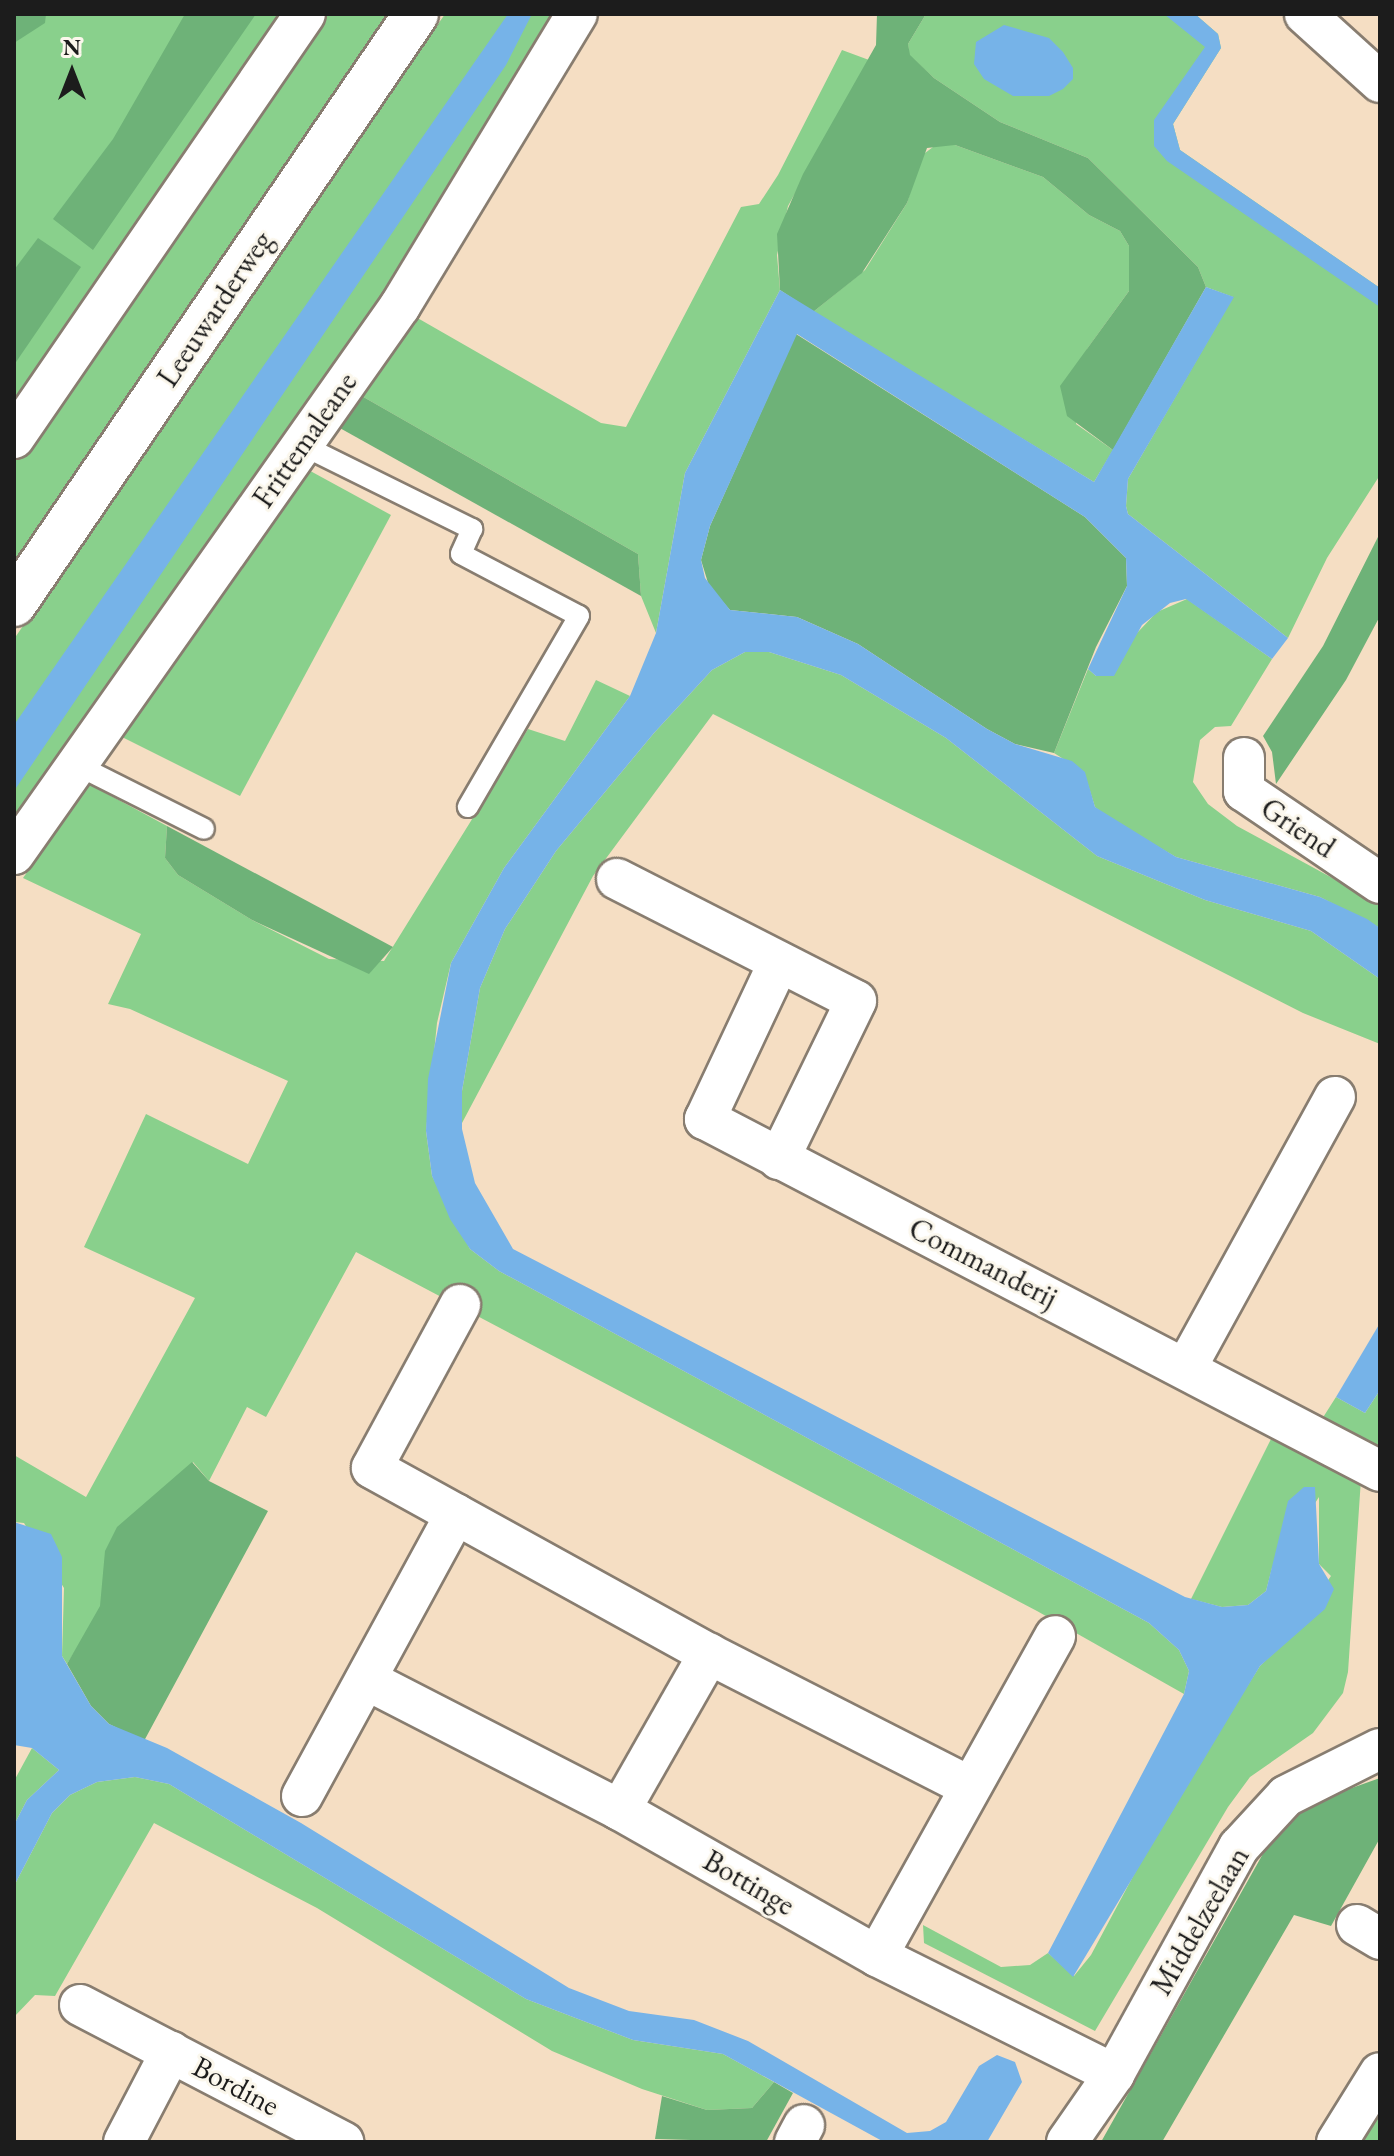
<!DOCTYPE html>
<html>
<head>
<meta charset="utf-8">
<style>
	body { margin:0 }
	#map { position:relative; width:1394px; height:2156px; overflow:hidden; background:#f5dec3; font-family:"EB Garamond",serif }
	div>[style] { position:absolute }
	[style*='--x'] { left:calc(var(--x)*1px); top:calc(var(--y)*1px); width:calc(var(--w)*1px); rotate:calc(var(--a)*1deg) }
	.green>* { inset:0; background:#89d08c }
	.forest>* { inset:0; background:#6eb278 }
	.water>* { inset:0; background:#76b3e8 }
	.roads { filter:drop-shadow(2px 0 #887d70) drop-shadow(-2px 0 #887d70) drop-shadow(0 2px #887d70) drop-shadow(0 -2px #887d70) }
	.service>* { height:20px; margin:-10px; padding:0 10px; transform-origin:10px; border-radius:10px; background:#fff }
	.minor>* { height:40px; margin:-20px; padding:0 20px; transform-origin:20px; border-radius:20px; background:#fff }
	.secondary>* { height:44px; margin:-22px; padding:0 22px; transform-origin:22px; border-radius:22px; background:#fff }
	span { translate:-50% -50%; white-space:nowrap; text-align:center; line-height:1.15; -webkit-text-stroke:6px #fbf7ec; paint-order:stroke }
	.street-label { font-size:30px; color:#1c1c1c }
	.frame { position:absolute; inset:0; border:16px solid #1c1c1c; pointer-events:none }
	.north { position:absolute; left:32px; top:32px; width:80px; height:80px; -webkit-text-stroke:6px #fbf7ec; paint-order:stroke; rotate:0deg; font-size:22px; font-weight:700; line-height:32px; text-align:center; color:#1c1c1c }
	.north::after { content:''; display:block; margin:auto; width:28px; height:36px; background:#1c1c1c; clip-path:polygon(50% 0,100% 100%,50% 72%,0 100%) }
</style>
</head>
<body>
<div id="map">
	<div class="green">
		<div style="clip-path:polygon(14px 14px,288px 14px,14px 415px)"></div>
		<div style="clip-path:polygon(320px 14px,394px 14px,14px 564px,14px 457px)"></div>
		<div style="clip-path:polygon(445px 14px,551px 14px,530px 73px,433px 230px,14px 827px,14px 639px)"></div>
		<div style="clip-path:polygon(926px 14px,1195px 14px,1218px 34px,1221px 48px,1173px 124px,1180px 150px,1380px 288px,1380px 475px,1327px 558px,1288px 638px,1128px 514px,1126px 506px,1128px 479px,1233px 297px,1206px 287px,1198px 267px,1088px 158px,1000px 122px,934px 78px,909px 55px,908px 44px)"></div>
		<div style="clip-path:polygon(842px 50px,869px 60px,788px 206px,777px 255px,780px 290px,685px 473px,656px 633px,641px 596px,638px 554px,360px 395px,414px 316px,601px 423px,626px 427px,741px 207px,759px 204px,778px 175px)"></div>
		<div style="clip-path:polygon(937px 144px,955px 145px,1043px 177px,1089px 215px,1120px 231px,1129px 246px,1129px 291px,1087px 349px,1076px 424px,1113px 450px,1094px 482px,813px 312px,865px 270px,907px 203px,921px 156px)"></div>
		<div style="clip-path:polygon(303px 467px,391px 515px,240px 796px,120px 736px)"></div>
		<div style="clip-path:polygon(1187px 599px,1272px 659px,1231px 726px,1215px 727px,1200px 740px,1193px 782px,1208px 804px,1237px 826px,1380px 904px,1380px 928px,1320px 897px,1176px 857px,1108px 818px,1095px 807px,1084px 772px,1054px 753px,1088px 669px,1096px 676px,1157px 612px)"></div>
		<div style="clip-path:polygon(745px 652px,769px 652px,841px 675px,946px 738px,1097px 856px,1205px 900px,1311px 931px,1380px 979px,1380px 1044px,1303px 1013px,713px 714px,593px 876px,462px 1123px,462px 1091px,480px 988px,505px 929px,556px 851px,654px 733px,712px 670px)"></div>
		<div style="clip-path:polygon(596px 680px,630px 696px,504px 868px,451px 963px,437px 1023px,426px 1131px,432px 1176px,470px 1249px,499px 1271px,1149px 1623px,1179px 1650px,1189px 1671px,1184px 1694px,1037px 1611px,356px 1252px,266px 1417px,247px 1407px,209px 1481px,193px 1462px,67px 1664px,62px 1656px,64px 1588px,24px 1523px,14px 1522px,14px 1455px,86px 1497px,195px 1298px,84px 1247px,146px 1114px,248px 1164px,288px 1081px,130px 1009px,108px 1004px,141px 934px,23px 878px,89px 784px,167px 826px,165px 858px,178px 875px,252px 920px,329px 959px,384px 961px,528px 729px,565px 741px)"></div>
		<div style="clip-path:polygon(1380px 1390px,1379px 1449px,1322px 1419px,1336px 1397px,1365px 1413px)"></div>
		<div style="clip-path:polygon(1274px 1433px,1361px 1479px,1348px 1672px,1343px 1693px,1313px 1733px,1250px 1777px,1228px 1807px,1095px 2031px,924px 1943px,923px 1925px,1001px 1967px,1030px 1965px,1048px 1953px,1074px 1976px,1091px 1955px,1168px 1811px,1260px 1666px,1283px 1644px,1331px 1576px,1319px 1564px,1319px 1497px,1272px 1568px,1266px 1591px,1248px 1605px,1222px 1607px,1191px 1599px)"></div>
		<div style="clip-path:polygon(32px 1748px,59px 1770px,27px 1800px,14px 1825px,14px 1781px)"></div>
		<div style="clip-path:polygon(135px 1777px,169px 1784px,526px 1999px,633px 2040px,723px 2054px,774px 2082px,752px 2108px,707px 2110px,642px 2089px,552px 2051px,317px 1908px,154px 1823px,55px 1996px,35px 1995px,14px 2017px,14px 1886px,52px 1813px,70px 1795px,97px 1782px)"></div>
		<div style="clip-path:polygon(1380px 2103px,1380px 2142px,1355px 2142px)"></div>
	</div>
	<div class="forest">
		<div style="clip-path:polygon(14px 14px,46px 14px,45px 23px,14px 43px)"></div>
		<div style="clip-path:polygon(185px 14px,256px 14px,93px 250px,53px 219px,113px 139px)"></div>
		<div style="clip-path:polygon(877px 14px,926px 14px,908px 44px,910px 55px,934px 78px,1000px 122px,1088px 158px,1198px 267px,1206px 287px,1113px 450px,1067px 416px,1060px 386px,1129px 291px,1129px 246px,1120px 231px,1089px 215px,1043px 177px,955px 145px,927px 148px,907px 203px,862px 273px,813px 312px,780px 290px,777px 234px,803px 174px,876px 45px)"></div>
		<div style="clip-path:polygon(38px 238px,81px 267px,14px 365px,14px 270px)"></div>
		<div style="clip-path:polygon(796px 334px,1085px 517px,1126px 558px,1127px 586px,1096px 647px,1054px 753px,1015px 744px,987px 729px,858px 644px,797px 617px,730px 610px,709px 586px,701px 560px,710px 526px)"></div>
		<div style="clip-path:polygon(360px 395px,638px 554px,641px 596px,338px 427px)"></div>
		<div style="clip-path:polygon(1380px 533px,1380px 616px,1346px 680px,1276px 784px,1272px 752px,1263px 736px,1323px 646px)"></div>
		<div style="clip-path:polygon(167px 826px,393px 947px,369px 974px,252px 920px,178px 875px,165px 858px)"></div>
		<div style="clip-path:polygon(192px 1462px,209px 1481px,268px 1511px,144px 1741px,109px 1724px,91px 1706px,67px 1664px,100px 1606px,105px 1551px,117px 1527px)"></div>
		<div style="clip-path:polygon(1380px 1778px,1380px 1838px,1331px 1926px,1294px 1915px,1162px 2142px,1101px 2142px,1273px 1836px,1315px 1801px)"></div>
		<div style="clip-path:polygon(774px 2082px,793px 2093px,766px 2142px,655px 2139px,662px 2096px,707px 2110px,752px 2108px)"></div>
	</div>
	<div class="water">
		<div style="clip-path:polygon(508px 14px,532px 14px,506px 65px,14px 791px,14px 725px)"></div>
		<div style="clip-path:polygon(1164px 14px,1195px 14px,1218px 34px,1221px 48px,1173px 124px,1180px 150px,1380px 288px,1380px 307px,1167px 161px,1154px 146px,1154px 120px,1205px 47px)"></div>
		<div style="clip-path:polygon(1004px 25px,1049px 38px,1063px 52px,1073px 68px,1073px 79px,1063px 89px,1049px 96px,1013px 96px,984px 79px,974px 64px,976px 42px)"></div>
		<div style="clip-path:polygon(1206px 287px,1234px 297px,1128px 479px,1126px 506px,1128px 514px,1288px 638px,1272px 659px,1186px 599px,1170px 603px,1142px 625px,1114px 676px,1096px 676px,1088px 669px,1127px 586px,1126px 558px,1085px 517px,797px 334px,710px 526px,701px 560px,705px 578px,730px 610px,797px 617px,858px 644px,987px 729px,1015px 744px,1072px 761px,1085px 772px,1095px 807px,1176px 857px,1320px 897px,1367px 919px,1380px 928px,1380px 979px,1311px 931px,1205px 900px,1097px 856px,946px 738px,841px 675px,769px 652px,745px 652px,712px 670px,654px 733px,556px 851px,505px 929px,480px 988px,462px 1091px,462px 1129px,475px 1183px,513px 1249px,1185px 1597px,1222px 1607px,1248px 1605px,1266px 1591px,1288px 1501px,1304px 1487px,1315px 1487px,1319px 1564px,1334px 1589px,1325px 1609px,1260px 1666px,1073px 1977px,1048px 1953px,1184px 1694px,1189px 1671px,1179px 1650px,1149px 1623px,499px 1271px,470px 1249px,450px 1219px,432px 1176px,426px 1131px,428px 1079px,451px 963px,504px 868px,630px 696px,656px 633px,685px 473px,780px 290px,1094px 482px)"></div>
		<div style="clip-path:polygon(1380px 1323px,1380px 1390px,1365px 1413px,1336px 1397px)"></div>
		<div style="clip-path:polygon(14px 1522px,51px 1534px,62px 1557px,62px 1656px,91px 1706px,109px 1724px,167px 1748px,301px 1823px,569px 1988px,629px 2011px,694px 2020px,748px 2041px,907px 2133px,930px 2131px,946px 2122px,979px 2066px,997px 2055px,1015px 2062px,1022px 2082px,987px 2142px,884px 2142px,723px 2054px,633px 2040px,526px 1999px,169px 1784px,135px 1777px,97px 1782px,70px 1795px,52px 1813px,14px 1886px,14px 1825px,27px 1800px,59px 1770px,32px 1748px,14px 1745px)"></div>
	</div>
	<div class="roads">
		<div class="service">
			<div style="--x:302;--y:445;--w:190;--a:26.3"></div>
			<div style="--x:472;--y:529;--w:27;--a:114"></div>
			<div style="--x:461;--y:554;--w:133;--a:27.7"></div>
			<div style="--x:579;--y:616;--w:221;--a:120.2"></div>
			<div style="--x:77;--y:765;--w:142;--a:26.7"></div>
		</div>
		<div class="minor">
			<div style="--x:1305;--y:14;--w:101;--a:42.2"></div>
			<div style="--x:14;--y:438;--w:514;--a:-55.54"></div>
			<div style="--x:1244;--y:758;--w:33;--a:90"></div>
			<div style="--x:1244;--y:791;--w:164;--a:34.1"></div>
			<div style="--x:14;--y:854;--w:670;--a:-54.84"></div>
			<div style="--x:400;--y:306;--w:341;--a:-58.8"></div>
			<div style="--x:617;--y:879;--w:268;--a:27"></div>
			<div style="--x:856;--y:1001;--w:176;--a:116"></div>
			<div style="--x:779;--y:962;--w:174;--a:115.2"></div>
			<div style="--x:705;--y:1119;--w:761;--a:27.54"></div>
			<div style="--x:460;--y:1305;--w:185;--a:118.4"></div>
			<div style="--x:372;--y:1468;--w:385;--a:28.9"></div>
			<div style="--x:709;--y:1654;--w:293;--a:27"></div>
			<div style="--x:1187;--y:1366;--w:307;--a:-61.2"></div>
			<div style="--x:367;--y:1680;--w:284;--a:27.2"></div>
			<div style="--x:620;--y:1810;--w:296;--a:29.6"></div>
			<div style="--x:877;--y:1956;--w:265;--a:26.5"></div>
			<div style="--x:302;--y:1796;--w:321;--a:-61.4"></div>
			<div style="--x:620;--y:1810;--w:180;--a:-60.3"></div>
			<div style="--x:1357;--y:1925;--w:27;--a:31"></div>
			<div style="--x:877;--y:1956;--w:366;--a:-60.9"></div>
			<div style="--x:80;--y:2005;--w:297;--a:27.5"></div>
			<div style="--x:124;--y:2142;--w:102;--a:-62.4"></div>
			<div style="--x:795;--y:2142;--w:19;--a:-62"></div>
			<div style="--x:1067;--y:2142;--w:83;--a:-55.3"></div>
			<div style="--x:1114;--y:2074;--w:259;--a:-61.2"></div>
			<div style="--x:1239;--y:1847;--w:69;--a:-47.3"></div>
			<div style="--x:1286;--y:1796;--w:105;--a:-26.6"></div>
			<div style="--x:1337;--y:2142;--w:81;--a:-58.1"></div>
		</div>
		<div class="secondary">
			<div style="--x:14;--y:604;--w:714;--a:-55.73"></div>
		</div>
	</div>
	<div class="street-label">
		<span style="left:215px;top:309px;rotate:-56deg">Leeuwarderweg</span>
		<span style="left:305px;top:440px;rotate:-55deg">Frittemaleane</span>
		<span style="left:1298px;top:828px;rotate:34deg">Griend</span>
		<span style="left:983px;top:1263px;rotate:27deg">Commanderij</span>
		<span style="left:749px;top:1883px;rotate:30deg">Bottinge</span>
		<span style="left:1200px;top:1921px;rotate:-60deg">Middelzeelaan</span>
		<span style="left:236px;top:2086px;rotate:28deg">Bordine</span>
	</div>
	<div class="frame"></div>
	<div class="north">N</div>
</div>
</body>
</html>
